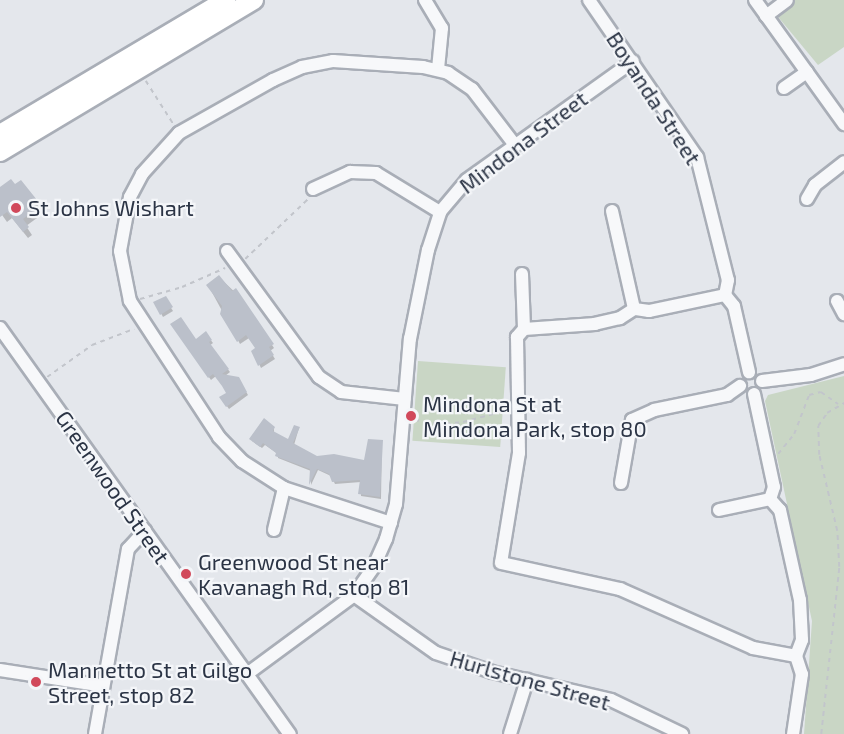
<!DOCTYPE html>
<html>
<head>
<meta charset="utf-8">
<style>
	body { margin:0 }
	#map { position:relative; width:844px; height:734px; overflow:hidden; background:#e4e7ec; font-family:"Exo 2",sans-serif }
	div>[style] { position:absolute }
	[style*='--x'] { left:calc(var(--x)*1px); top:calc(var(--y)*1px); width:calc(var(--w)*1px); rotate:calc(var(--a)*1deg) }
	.green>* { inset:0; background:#c9d6c5; transform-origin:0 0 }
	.shadow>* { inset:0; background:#0003 }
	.building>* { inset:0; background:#bbc0ca }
	.path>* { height:1.5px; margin-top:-0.75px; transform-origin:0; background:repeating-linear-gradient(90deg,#c2c5cb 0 4.5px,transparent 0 9px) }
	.roads { filter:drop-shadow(2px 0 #a9aeb7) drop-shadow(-2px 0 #a9aeb7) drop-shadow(0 2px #a9aeb7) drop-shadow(0 -2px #a9aeb7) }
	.minor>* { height:12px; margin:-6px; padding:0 6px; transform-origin:6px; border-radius:6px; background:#f7f8fa }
	.highway>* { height:18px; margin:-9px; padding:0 9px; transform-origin:9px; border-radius:9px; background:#fff }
	.dots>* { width:16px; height:16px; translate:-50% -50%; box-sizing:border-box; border:3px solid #f4f6f9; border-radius:50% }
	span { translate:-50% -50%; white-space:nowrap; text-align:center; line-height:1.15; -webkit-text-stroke:4.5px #f4f6f9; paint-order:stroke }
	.street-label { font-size:22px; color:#2b3445 }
	.poi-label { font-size:22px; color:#2b3445 }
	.left { translate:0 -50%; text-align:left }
</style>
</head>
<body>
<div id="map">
	<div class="green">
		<div style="clip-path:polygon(795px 0,844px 0,844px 47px,818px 65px,779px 18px,779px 11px)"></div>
		<div style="left:418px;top:361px;width:88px;height:80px;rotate:4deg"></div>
		<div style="clip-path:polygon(844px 376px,844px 734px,804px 734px,812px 621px,765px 401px,768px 395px)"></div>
	</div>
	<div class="shadow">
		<div style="clip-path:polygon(0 189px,35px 201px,39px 208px,34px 212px,37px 218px,26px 226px,32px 235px,28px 238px,12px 218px,7px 222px,0 212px)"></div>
		<div style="clip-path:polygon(219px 277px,243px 300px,274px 348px,270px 351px,275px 359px,261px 368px,253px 351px,257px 348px,249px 338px,240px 344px,208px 285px)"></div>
		<div style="clip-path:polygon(165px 298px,173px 311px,163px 317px,155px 302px)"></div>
		<div style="clip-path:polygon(174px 328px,195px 341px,206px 334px,213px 343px,209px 346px,230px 372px,225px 376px,238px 378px,248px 395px,229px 409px,221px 398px,228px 393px,216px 376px,211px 380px)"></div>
		<div style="clip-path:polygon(274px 428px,274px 433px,288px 441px,299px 428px,294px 445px,317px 458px,365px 461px,382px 442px,381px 499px,361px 496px,361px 482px,335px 484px,331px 476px,318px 470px,311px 485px,311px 471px,278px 458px,278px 454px,265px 445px,262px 448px,252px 441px)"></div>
	</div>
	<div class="building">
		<div style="clip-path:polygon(11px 179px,15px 184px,21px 180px,37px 200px,30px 205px,35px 210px,23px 219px,29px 227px,23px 232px,7px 212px,0 217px,0 187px)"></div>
		<div style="clip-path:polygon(219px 275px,232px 291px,236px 288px,274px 344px,269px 347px,274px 355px,258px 366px,251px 351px,255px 348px,246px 335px,237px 342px,220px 314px,222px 306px,206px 285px)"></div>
		<div style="clip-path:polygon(166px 296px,173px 307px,160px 315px,153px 302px)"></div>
		<div style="clip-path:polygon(181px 317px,196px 339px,206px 331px,212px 340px,209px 342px,229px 369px,222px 374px,239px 377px,247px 392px,226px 407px,219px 397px,226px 393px,222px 386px,213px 374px,208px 378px,170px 324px)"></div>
		<div style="clip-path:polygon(264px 418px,275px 427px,273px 431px,288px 439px,294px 425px,300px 427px,293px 443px,317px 456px,334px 454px,364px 460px,368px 439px,383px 440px,380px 497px,358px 494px,360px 480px,332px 482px,329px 474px,317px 469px,309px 485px,310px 469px,275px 456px,276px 453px,263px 443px,260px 447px,249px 439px)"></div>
	</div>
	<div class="path">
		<div style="--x:146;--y:81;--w:52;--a:57.5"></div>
		<div style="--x:245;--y:259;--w:88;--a:-43.6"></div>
		<div style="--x:140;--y:299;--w:44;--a:-15.9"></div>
		<div style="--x:182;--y:287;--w:47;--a:-23.8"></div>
		<div style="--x:47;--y:377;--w:55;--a:-35.4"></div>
		<div style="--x:92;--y:345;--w:45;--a:-20.9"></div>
		<div style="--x:415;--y:420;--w:22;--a:10"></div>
		<div style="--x:437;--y:424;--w:26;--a:-4"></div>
		<div style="--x:463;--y:422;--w:31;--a:-15"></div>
		<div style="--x:493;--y:414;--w:17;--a:-33"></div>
		<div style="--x:778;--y:454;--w:26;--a:-51"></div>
		<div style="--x:794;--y:434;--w:42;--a:-69"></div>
		<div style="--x:809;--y:395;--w:12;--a:-14"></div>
		<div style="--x:821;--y:392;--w:21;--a:35"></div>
		<div style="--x:821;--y:734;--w:168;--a:-83.8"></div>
		<div style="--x:839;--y:567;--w:36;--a:-93"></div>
		<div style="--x:837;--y:531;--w:78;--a:-103.3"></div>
		<div style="--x:819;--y:455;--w:29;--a:-92"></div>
		<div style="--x:818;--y:426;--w:16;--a:-55"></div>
		<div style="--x:827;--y:413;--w:20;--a:-30"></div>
	</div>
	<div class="roads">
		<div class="minor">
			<div style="--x:425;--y:0;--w:33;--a:59"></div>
			<div style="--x:442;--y:28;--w:41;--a:95.6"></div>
			<div style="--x:589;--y:0;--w:191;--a:55.5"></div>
			<div style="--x:697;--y:157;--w:127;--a:75.9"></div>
			<div style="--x:728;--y:280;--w:15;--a:101"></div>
			<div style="--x:725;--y:295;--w:14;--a:51"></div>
			<div style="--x:734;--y:306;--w:68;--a:77.2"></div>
			<div style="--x:755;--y:0;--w:153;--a:54.3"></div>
			<div style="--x:766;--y:16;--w:26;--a:-37"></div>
			<div style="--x:784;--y:88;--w:28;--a:-35"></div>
			<div style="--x:313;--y:189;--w:41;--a:-24.7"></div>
			<div style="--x:350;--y:172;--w:26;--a:2"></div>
			<div style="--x:376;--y:173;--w:75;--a:31.4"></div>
			<div style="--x:807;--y:199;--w:16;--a:-60"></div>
			<div style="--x:815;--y:185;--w:37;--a:-38"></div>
			<div style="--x:612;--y:211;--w:100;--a:77.3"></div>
			<div style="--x:227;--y:251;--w:156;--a:53.9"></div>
			<div style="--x:319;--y:377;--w:27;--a:34"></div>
			<div style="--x:341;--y:392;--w:64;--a:6.2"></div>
			<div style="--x:522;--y:274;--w:55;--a:87.9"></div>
			<div style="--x:725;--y:295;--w:78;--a:168.1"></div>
			<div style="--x:649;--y:311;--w:15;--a:-172"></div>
			<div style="--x:634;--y:309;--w:17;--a:147"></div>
			<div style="--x:620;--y:318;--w:26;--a:167"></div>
			<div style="--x:595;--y:324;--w:71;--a:176"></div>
			<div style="--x:524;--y:329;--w:11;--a:131"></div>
			<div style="--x:517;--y:337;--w:116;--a:89"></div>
			<div style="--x:519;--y:453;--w:111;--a:99.3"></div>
			<div style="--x:501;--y:563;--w:122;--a:12.3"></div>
			<div style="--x:620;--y:589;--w:145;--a:23.9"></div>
			<div style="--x:753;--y:648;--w:44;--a:10.5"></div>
			<div style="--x:837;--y:301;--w:15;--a:62"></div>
			<div style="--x:0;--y:328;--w:499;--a:54.5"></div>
			<div style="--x:762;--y:381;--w:49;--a:-7"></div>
			<div style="--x:811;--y:375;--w:35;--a:-18"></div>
			<div style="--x:754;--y:394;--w:95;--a:77.9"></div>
			<div style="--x:774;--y:487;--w:13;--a:108"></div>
			<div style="--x:770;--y:499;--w:15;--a:48"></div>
			<div style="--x:780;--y:510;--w:92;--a:77.5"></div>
			<div style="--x:800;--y:600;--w:40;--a:87.1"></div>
			<div style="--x:802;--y:640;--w:17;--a:111"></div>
			<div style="--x:796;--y:656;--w:19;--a:72"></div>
			<div style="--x:802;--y:674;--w:61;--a:98.5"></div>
			<div style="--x:621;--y:483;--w:64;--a:-80.1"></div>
			<div style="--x:632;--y:420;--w:24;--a:-24"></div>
			<div style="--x:654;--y:410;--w:75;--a:-11.6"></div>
			<div style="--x:727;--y:395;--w:16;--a:-35"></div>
			<div style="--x:719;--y:510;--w:52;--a:-12.2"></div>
			<div style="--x:391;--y:523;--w:113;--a:-161.9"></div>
			<div style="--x:284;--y:488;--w:50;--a:-147.3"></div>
			<div style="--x:242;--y:461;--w:33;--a:-134"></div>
			<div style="--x:219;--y:437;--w:163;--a:-123.2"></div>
			<div style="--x:130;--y:301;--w:51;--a:-101.3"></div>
			<div style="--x:120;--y:251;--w:55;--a:-79.5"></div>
			<div style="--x:130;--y:197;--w:26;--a:-62"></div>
			<div style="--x:142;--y:174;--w:55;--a:-47.9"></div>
			<div style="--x:179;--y:133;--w:108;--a:-29.4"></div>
			<div style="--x:273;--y:80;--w:32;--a:-24"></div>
			<div style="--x:302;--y:67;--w:32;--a:-11"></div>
			<div style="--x:333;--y:61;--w:90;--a:3.8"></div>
			<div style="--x:423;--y:67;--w:26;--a:13"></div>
			<div style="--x:448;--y:73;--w:29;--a:34"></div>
			<div style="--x:472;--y:89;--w:71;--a:52.5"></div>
			<div style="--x:274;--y:530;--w:43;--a:-76.6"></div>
			<div style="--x:354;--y:595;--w:100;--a:35.3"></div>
			<div style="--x:436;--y:653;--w:59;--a:18.7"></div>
			<div style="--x:492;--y:672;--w:122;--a:13.2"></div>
			<div style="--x:611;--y:700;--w:79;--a:25.6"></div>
			<div style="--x:0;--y:670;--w:104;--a:8.8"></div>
			<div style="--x:247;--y:674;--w:133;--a:-36.4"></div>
			<div style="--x:354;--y:595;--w:35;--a:-55"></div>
			<div style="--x:374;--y:566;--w:30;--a:-66"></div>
			<div style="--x:386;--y:539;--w:36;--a:-74"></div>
			<div style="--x:396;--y:504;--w:166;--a:-85.2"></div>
			<div style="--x:410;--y:339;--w:91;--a:-78.6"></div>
			<div style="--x:428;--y:250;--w:40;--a:-72"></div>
			<div style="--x:440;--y:212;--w:42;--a:-49.8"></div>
			<div style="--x:467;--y:180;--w:204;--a:-35.6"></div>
			<div style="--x:95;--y:734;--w:188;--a:-79.9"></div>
			<div style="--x:128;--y:549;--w:25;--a:-47"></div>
			<div style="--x:510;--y:734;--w:57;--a:-72.5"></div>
		</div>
		<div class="highway">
			<div style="--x:0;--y:134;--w:263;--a:-30.7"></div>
			<div style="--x:0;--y:152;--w:296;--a:-30.9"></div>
		</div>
	</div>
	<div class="dots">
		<div style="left:16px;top:208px;background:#d1495b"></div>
		<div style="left:411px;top:416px;background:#d1495b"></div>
		<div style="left:186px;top:574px;background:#d1495b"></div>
		<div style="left:36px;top:682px;background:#d1495b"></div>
	</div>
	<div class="street-label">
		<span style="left:654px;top:98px;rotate:57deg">Boyanda Street</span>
		<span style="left:523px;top:142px;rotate:-37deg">Mindona Street</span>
		<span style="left:113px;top:487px;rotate:55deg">Greenwood Street</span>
		<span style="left:530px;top:680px;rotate:16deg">Hurlstone Street</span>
	</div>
	<div class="poi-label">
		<span class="left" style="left:28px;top:208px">St Johns Wishart</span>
		<span class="left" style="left:423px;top:416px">Mindona St at<br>Mindona Park, stop 80</span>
		<span class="left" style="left:198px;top:574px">Greenwood St near<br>Kavanagh Rd, stop 81</span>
		<span class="left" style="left:48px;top:682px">Mannetto St at Gilgo<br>Street, stop 82</span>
	</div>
</div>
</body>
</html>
